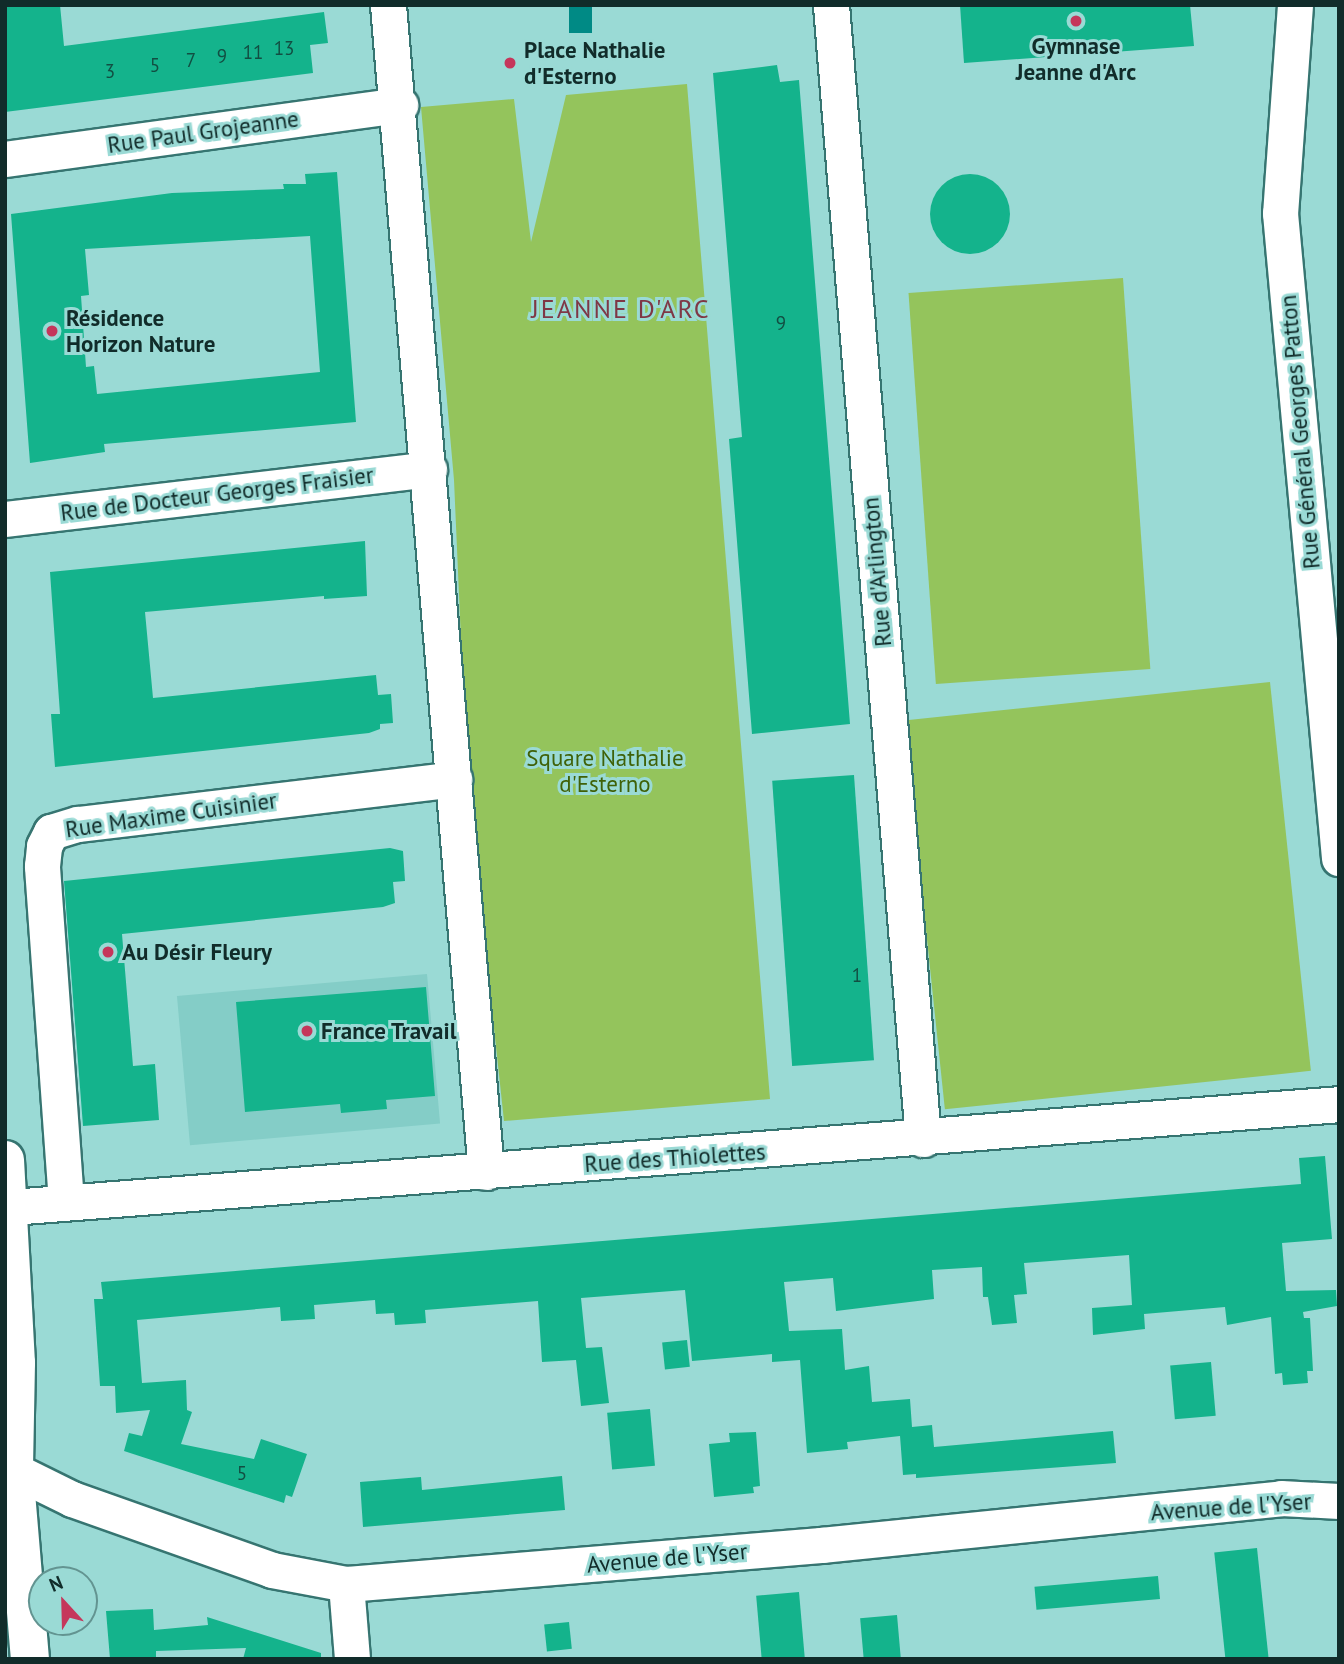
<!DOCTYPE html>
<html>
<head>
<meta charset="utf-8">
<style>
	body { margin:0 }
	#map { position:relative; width:1344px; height:1664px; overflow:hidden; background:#9adad5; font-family:"PT Sans",sans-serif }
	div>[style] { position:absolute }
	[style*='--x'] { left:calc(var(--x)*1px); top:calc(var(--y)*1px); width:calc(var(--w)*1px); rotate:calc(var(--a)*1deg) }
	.built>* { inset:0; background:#84cdc7; transform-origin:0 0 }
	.green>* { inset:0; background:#94c45c; transform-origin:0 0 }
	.water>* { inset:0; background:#008a85; transform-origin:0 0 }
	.building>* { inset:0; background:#14b38c; transform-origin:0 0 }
	.round { border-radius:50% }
	.roads { filter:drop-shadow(2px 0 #367571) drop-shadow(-2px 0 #367571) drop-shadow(0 2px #367571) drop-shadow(0 -2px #367571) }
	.street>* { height:35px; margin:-17.5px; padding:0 17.5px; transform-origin:17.5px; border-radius:17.5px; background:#fff }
	.primary>* { height:38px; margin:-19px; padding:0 19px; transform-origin:19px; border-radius:19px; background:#fff }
	.dots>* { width:19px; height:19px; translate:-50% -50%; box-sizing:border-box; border:4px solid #9adad5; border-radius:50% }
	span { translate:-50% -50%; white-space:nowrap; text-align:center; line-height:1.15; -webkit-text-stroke:6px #9adad5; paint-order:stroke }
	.number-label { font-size:19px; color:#124e42 }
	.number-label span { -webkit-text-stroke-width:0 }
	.poi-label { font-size:23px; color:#112c2a; font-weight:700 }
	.left { translate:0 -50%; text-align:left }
	.street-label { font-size:23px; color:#112c2a }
	.park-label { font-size:23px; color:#3f6107 }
	.quarter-label { font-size:26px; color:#7f3745; letter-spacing:2px }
	.frame { position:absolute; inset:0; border:7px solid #112c2a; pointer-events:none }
	.north { position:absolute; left:28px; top:1566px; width:70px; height:70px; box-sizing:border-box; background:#9adad5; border:2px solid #639491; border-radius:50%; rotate:338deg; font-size:19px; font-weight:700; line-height:28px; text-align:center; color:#112c2a }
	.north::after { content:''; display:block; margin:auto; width:24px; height:32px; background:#c5365b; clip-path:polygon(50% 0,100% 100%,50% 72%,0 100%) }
</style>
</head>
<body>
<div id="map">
	<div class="built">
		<div style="left:427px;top:974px;width:150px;height:251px;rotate:85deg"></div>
	</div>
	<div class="green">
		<div style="clip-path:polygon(687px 84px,770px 1099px,504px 1121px,467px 778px,454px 480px,421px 107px,514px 99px,531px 242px,566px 95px)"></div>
		<div style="left:1123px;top:278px;width:392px;height:215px;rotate:86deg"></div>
		<div style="left:1270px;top:682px;width:391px;height:368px;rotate:84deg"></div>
	</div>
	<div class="water">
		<div style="left:569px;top:5px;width:23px;height:28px"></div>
	</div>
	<div class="building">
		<div style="clip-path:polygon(5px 5px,60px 5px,64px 46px,324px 12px,328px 43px,310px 45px,313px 73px,5px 112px)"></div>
		<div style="clip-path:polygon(960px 5px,1190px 5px,1194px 46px,964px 63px)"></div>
		<div style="clip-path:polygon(777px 65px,780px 82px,799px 80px,850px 724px,752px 734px,729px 439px,742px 437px,713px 73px)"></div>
		<div style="clip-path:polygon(evenodd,337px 172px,356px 422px,104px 444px,105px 452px,30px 463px,11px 214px,172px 193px,284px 189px,283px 184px,306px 184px,305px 174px,337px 172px,310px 236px,320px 372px,97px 394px,94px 366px,86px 367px,81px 296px,89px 295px,85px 249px,310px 236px)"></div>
		<div class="round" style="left:930px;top:174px;width:80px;height:80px"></div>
		<div style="clip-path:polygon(365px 541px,367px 596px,324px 599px,324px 596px,145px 612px,153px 698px,376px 675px,378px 695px,391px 694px,393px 723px,380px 724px,380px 729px,369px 733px,55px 767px,51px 714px,60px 714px,50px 572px)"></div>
		<div style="left:854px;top:775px;width:286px;height:82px;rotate:86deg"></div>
		<div style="clip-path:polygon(390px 848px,403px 851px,405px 881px,393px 882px,395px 903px,383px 907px,122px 934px,133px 1066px,155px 1064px,159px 1120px,83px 1126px,64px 881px)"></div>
		<div style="clip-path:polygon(426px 987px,435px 1096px,386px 1100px,387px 1109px,341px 1113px,340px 1104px,245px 1112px,236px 1002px)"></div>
		<div style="clip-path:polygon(1325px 1156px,1332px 1239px,1282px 1243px,1286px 1291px,1336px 1290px,1337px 1306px,1303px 1312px,1304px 1318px,1310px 1318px,1313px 1371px,1307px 1371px,1308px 1383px,1283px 1385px,1282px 1373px,1275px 1374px,1271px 1317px,1227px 1325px,1225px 1307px,1144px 1314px,1145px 1329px,1093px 1335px,1092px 1308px,1132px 1305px,1129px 1255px,1024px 1263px,1027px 1294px,1014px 1295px,1017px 1323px,1004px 1324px,992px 1325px,988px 1297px,983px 1297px,982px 1267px,932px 1270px,934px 1299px,836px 1311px,833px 1278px,784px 1282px,789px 1331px,842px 1329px,845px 1370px,869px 1366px,872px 1402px,910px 1399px,912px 1427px,932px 1425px,934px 1447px,1113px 1431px,1116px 1463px,916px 1478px,916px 1474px,903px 1475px,900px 1436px,847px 1442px,848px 1449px,807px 1453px,800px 1360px,772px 1362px,772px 1354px,692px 1361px,685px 1290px,581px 1298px,586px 1348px,602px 1347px,609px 1403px,581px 1406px,576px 1360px,542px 1362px,538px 1301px,425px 1310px,426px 1323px,395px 1325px,394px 1313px,376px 1314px,375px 1300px,314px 1305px,315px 1319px,281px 1321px,280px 1307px,137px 1320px,142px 1383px,186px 1380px,187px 1410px,192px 1412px,181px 1444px,254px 1459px,261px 1439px,307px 1454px,292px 1497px,286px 1495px,284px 1503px,124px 1451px,129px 1433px,142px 1436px,150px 1410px,116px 1413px,115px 1386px,100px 1386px,94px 1299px,103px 1299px,101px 1282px,1301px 1184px,1299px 1158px)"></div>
		<div style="left:687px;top:1340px;width:27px;height:25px;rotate:84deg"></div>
		<div style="left:1211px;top:1362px;width:54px;height:41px;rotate:85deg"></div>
		<div style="left:650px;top:1409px;width:57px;height:43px;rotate:85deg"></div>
		<div style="clip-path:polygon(756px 1432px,760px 1486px,753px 1487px,754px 1493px,714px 1497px,709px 1444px,730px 1442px,729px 1433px)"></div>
		<div style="clip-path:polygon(562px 1476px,565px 1510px,363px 1527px,360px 1482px,421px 1477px,422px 1490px)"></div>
		<div style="left:1257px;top:1548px;width:112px;height:43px;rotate:84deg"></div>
		<div style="left:1158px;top:1576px;width:23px;height:124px;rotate:85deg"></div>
		<div style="left:799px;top:1592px;width:67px;height:43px;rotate:85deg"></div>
		<div style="clip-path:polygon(153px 1609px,154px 1630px,208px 1625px,207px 1617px,321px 1653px,321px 1659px,243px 1659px,246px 1648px,156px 1651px,156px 1659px,110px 1659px,106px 1611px)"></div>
		<div style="left:897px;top:1615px;width:44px;height:37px;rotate:85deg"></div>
		<div style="left:569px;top:1622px;width:27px;height:25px;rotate:84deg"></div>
	</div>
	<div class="roads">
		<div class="street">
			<div style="--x:388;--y:5;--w:1171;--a:85.2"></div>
			<div style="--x:831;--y:5;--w:1138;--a:85.36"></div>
			<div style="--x:1295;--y:5;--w:209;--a:94.1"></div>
			<div style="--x:1280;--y:213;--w:648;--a:84.77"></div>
			<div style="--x:5;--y:159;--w:399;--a:-7.8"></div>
			<div style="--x:5;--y:519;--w:427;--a:-6.7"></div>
			<div style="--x:66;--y:1202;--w:337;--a:-94.1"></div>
			<div style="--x:42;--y:866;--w:20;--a:-84"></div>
			<div style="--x:44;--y:846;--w:16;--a:-63"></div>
			<div style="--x:51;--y:832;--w:28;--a:-17"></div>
			<div style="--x:78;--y:824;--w:379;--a:-6.8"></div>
			<div style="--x:11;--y:1207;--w:1332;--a:-4.43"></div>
			<div style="--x:5;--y:1466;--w:75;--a:26.2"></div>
			<div style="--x:72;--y:1499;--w:212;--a:19.5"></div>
			<div style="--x:272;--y:1570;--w:75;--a:10.7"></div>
			<div style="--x:346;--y:1584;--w:477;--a:-4.7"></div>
			<div style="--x:821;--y:1545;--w:462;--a:-5.8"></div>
			<div style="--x:1281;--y:1498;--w:58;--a:3"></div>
			<div style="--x:346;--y:1584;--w:75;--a:85.4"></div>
		</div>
		<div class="primary">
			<div style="--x:5;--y:1160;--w:203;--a:86.9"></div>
			<div style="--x:16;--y:1363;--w:106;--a:91.1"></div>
			<div style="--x:14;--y:1469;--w:191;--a:85.2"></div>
		</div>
	</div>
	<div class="dots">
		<div style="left:1076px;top:21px;background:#c5365b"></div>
		<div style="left:510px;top:63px;background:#c5365b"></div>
		<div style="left:52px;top:331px;background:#c5365b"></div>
		<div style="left:108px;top:952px;background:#c5365b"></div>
		<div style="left:307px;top:1031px;background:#c5365b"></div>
	</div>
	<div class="number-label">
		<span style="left:284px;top:49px">13</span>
		<span style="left:253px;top:53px">11</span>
		<span style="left:222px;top:57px">9</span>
		<span style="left:191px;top:61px">7</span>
		<span style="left:155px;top:66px">5</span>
		<span style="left:110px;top:72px">3</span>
		<span style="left:781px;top:324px">9</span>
		<span style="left:857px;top:976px">1</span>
		<span style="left:242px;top:1474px">5</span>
	</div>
	<div class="poi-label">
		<span style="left:1076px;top:59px">Gymnase<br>Jeanne d'Arc</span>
		<span class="left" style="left:524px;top:63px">Place Nathalie<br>d'Esterno</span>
		<span class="left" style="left:66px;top:331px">Résidence<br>Horizon Nature</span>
		<span class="left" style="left:122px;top:952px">Au Désir Fleury</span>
		<span class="left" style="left:321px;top:1031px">France Travail</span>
	</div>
	<div class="street-label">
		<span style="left:203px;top:132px;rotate:-8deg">Rue Paul Grojeanne</span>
		<span style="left:1300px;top:432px;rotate:-95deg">Rue Général Georges Patton</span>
		<span style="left:217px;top:494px;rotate:-7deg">Rue de Docteur Georges Fraisier</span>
		<span style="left:877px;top:572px;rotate:-95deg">Rue d'Arlington</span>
		<span style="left:171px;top:815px;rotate:-8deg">Rue Maxime Cuisinier</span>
		<span style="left:675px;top:1158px;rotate:-4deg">Rue des Thiolettes</span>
		<span style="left:1231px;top:1507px;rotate:-4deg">Avenue de l'Yser</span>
		<span style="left:667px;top:1558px;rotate:-5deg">Avenue de l'Yser</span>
	</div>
	<div class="park-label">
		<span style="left:605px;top:771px">Square Nathalie<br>d'Esterno</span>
	</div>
	<div class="quarter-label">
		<span style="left:621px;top:309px">JEANNE D'ARC</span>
	</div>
	<div class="frame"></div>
	<div class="north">N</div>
</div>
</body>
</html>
